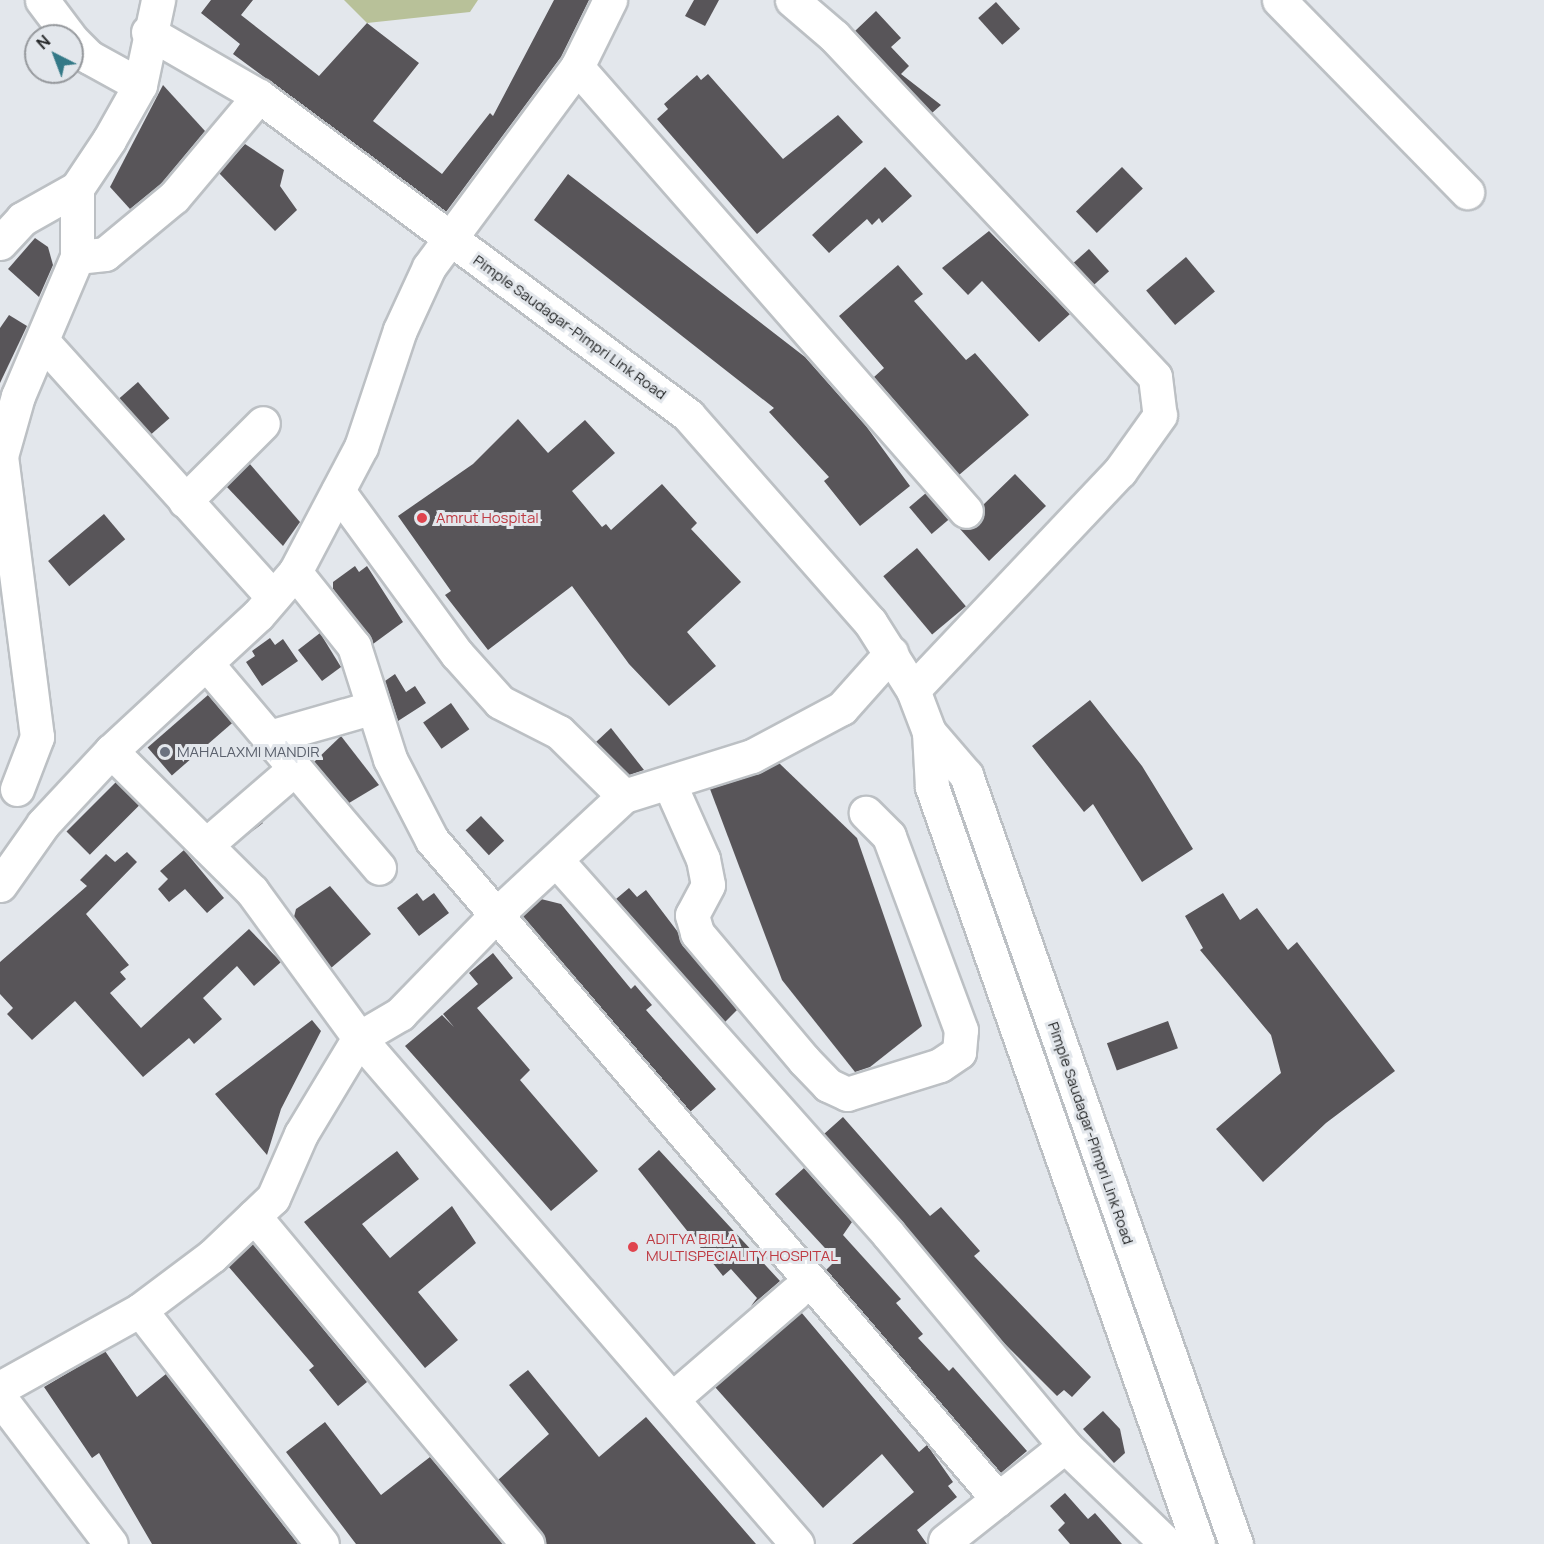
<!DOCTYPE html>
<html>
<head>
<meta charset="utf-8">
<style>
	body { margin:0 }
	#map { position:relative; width:1544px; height:1544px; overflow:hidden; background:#e3e7ec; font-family:Manrope,sans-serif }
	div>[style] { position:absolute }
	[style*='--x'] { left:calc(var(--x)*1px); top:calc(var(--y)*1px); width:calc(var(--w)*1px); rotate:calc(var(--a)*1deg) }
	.green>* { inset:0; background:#b8c199 }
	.building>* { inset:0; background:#585559; transform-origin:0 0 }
	.roads { filter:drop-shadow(2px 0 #bcc0c4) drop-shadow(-2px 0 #bcc0c4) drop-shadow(0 2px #bcc0c4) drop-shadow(0 -2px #bcc0c4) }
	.minor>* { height:33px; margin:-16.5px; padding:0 16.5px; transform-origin:16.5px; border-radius:16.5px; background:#fff }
	.dots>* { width:16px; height:16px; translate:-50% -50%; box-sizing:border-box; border:3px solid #e3e7ec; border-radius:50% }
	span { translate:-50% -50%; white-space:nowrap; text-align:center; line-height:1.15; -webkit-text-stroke:6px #e3e7ec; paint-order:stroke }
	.street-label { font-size:15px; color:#232526 }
	.health-label { font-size:15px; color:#be3a42 }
	.left { translate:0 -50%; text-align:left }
	.worship-label { font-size:15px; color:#5b616d }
	.north { position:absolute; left:24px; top:24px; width:60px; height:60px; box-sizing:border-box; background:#e3e7ec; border:2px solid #96999d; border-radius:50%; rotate:318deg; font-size:16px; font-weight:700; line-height:24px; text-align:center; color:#232526 }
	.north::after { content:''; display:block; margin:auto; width:21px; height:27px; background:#347987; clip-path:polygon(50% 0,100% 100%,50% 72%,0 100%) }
</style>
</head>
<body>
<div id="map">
	<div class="green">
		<div style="clip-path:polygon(344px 0,478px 0,470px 12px,367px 23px)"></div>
	</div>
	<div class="building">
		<div style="clip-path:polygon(211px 0,253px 0,241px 15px,319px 76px,367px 23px,419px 63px,373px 121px,442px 174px,490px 113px,493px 116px,554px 0,589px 0,561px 57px,446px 212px,233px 54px,240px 44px,201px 13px)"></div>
		<div style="clip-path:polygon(694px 0,719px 0,705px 26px,685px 16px)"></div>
		<div style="left:996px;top:2px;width:36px;height:24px;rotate:48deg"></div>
		<div style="clip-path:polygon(876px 11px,901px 38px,891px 47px,909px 66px,901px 74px,941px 105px,932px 113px,855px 31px)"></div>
		<div style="clip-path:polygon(708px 74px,783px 159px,838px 115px,863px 142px,757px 234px,657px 119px,668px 109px,664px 104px,697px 75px,701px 80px)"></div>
		<div style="clip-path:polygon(163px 85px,205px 131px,161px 184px,130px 209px,110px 187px)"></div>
		<div style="clip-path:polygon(245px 144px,284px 170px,280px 186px,297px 210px,275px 231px,219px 173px)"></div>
		<div style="clip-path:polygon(885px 167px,912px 196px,882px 223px,879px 218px,872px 225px,867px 219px,829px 253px,812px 235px)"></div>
		<div style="left:1122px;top:167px;width:30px;height:64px;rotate:46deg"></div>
		<div style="clip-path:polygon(568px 174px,805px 357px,866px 426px,910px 486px,860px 526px,824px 481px,829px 477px,769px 412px,774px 408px,534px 220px)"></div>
		<div style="clip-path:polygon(989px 231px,1070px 314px,1039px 342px,982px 281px,968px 295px,942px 268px)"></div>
		<div style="clip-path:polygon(35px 238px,48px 247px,53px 265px,39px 297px,8px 269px)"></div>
		<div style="left:1089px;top:249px;width:30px;height:21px;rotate:48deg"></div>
		<div style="left:1186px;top:257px;width:45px;height:52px;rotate:50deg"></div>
		<div style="clip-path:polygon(898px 265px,923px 294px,914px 301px,966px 360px,975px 353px,1029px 415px,959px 475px,874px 377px,884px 368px,839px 316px)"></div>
		<div style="clip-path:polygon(9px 315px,27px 326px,0 383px,0 328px)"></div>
		<div style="left:138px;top:382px;width:48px;height:25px;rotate:49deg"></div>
		<div style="clip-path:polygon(518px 419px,548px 453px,585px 420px,615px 453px,572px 491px,602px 527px,606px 524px,611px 530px,662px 484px,697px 523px,691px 529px,741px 582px,687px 632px,716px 666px,669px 706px,629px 664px,572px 586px,488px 650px,445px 595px,451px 591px,398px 516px,473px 464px)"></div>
		<div style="clip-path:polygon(249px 463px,300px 522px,283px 546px,226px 486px)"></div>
		<div style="clip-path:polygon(1015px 474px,1046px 506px,989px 561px,960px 529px,979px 525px,983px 505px)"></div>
		<div style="left:926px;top:493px;width:35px;height:22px;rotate:50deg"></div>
		<div style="left:104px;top:514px;width:33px;height:73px;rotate:50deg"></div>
		<div style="left:917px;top:548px;width:76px;height:44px;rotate:50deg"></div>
		<div style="clip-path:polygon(355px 566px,359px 572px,367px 566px,403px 622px,373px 644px,333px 589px,333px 582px)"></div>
		<div style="clip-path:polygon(320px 633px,341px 667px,322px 681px,298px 650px)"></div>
		<div style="clip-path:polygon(270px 638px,275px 645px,283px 639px,298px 661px,262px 686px,246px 662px,255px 656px,252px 651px)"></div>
		<div style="clip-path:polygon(395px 674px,406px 692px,415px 686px,426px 703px,398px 721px,385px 681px)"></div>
		<div style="left:208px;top:695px;width:37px;height:80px;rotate:49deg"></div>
		<div style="clip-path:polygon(1090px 700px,1142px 766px,1193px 849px,1142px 882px,1093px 804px,1084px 812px,1032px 746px)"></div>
		<div style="left:451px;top:703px;width:32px;height:34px;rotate:55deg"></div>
		<div style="clip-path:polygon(611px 728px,644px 770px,629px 775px,596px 742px)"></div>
		<div style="clip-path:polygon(341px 736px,379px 785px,349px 803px,314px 762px)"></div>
		<div style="clip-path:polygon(779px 763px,857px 838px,922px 1026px,870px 1067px,855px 1072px,782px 980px,710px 789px)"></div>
		<div style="left:116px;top:782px;width:33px;height:70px;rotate:45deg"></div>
		<div style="left:481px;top:816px;width:34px;height:21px;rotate:47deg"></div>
		<div style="clip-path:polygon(262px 822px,263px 823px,233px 846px)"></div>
		<div style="clip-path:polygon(184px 850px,224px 898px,207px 913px,185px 889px,169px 902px,158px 889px,168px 879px,160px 871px)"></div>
		<div style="clip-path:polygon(127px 852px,137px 862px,86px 914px,129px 965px,120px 972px,126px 979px,110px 993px,141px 1028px,249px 929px,281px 962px,254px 986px,237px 966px,203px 998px,222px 1019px,194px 1044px,189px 1038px,143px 1077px,75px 1001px,32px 1040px,7px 1014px,13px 1008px,0 994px,0 962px,87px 886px,80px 880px,106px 854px,115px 862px)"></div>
		<div style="clip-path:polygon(330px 886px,371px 934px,331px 968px,294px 917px,296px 909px)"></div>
		<div style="clip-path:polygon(629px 888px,637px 897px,646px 890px,737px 1010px,725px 1022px,616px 899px)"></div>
		<div style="clip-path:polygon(417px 893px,423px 901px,434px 893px,449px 913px,419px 936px,397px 908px)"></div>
		<div style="clip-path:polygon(1223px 893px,1240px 920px,1257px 908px,1288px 950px,1297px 942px,1395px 1071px,1326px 1123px,1263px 1182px,1216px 1129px,1281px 1073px,1271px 1035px,1200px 950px,1203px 948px,1185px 916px)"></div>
		<div style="clip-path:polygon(541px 899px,561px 904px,631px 989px,635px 985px,652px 1005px,646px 1010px,716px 1089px,690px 1112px,523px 916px)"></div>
		<div style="clip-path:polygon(493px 953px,513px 978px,477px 1008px,530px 1070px,520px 1080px,598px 1171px,551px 1211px,405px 1046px,442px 1015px,454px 1027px,443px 1014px,478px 984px,469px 973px)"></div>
		<div style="clip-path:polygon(312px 1020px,321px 1031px,281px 1109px,267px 1155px,215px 1094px)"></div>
		<div style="left:1168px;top:1021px;width:29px;height:65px;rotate:70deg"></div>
		<div style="clip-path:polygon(843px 1117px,930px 1216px,941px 1207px,980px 1251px,974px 1256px,1091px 1377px,1072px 1397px,1064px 1390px,1057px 1396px,1003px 1342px,824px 1134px)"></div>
		<div style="clip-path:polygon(659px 1150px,780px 1281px,751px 1306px,757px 1298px,731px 1269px,723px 1276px,638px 1169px)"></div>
		<div style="clip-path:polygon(397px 1151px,419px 1179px,362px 1224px,390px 1258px,452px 1206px,476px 1243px,418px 1292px,458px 1340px,425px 1368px,304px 1222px)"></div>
		<div style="clip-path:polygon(804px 1168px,852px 1222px,843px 1235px,901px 1299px,896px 1303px,923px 1334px,918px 1338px,949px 1371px,953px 1367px,1027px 1451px,1001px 1473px,826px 1270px,836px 1260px,775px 1194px)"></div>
		<div style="clip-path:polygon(253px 1244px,367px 1382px,338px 1406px,309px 1370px,314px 1366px,228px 1266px)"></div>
		<div style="clip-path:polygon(801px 1312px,919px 1452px,927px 1445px,953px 1482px,948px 1486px,957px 1497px,917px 1530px,927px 1544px,852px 1544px,914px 1492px,882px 1454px,823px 1508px,715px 1387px)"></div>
		<div style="clip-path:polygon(105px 1351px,137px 1397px,166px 1374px,298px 1544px,152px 1544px,99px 1453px,92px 1458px,44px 1387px)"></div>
		<div style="clip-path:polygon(528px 1370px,599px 1457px,646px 1417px,756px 1544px,545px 1544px,498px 1480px,549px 1434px,509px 1385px)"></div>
		<div style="clip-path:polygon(1103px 1411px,1120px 1429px,1125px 1453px,1114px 1463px,1083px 1429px)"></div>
		<div style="clip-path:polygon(325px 1422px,381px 1495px,430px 1457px,503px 1544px,356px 1544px,286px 1452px)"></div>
		<div style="clip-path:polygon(1065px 1493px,1088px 1519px,1095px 1513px,1122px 1544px,1070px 1544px,1058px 1530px,1065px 1523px,1050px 1506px)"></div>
	</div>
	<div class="roads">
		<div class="minor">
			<div style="--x:42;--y:0;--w:45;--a:53.1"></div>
			<div style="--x:792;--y:0;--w:55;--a:40.6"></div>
			<div style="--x:834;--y:36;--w:468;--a:46.7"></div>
			<div style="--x:1155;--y:377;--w:38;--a:83"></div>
			<div style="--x:1160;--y:415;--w:69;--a:125.5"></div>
			<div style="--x:1120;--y:471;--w:301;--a:133.4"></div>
			<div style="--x:1279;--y:0;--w:269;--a:45.6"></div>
			<div style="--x:148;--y:32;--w:128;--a:30"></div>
			<div style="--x:259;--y:96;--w:535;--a:36.63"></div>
			<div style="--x:688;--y:415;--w:276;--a:48.7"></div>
			<div style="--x:870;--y:622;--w:80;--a:57.7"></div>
			<div style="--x:913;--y:690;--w:45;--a:69.1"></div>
			<div style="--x:929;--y:732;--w:55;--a:86.9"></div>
			<div style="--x:932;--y:787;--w:802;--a:70.64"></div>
			<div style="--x:72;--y:40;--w:24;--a:45"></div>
			<div style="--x:89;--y:57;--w:58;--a:28.8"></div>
			<div style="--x:577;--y:67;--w:590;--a:48.78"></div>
			<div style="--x:0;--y:243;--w:33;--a:-47"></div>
			<div style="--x:22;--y:219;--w:63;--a:-29.4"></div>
			<div style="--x:77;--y:188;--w:58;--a:-56.3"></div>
			<div style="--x:109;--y:140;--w:63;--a:-60.6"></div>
			<div style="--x:140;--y:85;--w:87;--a:-78"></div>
			<div style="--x:77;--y:257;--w:28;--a:-6"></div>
			<div style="--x:105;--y:254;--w:89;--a:-39.6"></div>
			<div style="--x:174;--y:197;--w:132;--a:-49.9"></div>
			<div style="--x:44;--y:343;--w:342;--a:48"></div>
			<div style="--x:338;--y:491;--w:202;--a:53.9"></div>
			<div style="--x:457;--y:654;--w:64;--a:48.1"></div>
			<div style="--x:500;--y:702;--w:66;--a:27"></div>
			<div style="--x:559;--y:732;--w:91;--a:44.6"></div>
			<div style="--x:185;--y:501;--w:110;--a:-45"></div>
			<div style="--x:295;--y:572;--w:95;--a:51.4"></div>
			<div style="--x:354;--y:646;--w:119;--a:72.3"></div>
			<div style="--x:390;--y:759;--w:91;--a:62.6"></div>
			<div style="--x:432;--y:840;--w:869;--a:49.34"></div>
			<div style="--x:206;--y:663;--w:268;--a:49.8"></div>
			<div style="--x:929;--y:732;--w:57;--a:49.3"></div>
			<div style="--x:966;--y:775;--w:815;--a:70.65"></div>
			<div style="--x:269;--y:737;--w:106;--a:-15.9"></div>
			<div style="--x:111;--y:751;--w:199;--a:44.8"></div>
			<div style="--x:252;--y:891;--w:182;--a:53.9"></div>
			<div style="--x:359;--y:1038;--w:669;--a:49.12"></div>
			<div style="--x:670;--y:785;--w:81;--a:66"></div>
			<div style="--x:703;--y:859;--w:26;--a:79"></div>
			<div style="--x:708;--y:885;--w:34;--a:118"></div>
			<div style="--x:692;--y:915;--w:19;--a:74"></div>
			<div style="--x:697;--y:933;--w:166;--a:49.9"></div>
			<div style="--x:804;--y:1060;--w:35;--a:46"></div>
			<div style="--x:828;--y:1085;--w:21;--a:25"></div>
			<div style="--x:847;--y:1094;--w:97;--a:-17.3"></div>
			<div style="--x:940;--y:1065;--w:23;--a:-34"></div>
			<div style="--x:959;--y:1052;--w:22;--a:-85"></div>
			<div style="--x:961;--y:1030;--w:207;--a:-110.4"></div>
			<div style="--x:889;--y:836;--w:33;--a:-135"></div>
			<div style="--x:17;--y:789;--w:56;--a:-69"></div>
			<div style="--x:37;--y:737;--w:283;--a:-97.3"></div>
			<div style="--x:1;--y:456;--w:62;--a:-74.2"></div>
			<div style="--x:18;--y:396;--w:151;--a:-67"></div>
			<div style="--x:77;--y:257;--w:69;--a:-90"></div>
			<div style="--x:206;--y:845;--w:116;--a:-40.8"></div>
			<div style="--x:557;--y:861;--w:499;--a:48.4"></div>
			<div style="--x:888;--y:1234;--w:276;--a:50.1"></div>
			<div style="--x:1065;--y:1446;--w:153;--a:141.6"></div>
			<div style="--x:0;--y:885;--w:75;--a:-54.8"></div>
			<div style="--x:43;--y:824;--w:100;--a:-47"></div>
			<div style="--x:111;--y:751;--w:200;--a:-42.8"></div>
			<div style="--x:258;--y:615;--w:57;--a:-49.3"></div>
			<div style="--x:295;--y:572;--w:141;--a:-62.2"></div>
			<div style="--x:361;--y:447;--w:123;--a:-71.6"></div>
			<div style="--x:400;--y:330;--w:69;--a:-65.3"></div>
			<div style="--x:429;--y:267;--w:249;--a:-53.5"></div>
			<div style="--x:577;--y:67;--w:75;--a:-63.8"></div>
			<div style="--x:254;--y:1216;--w:427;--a:50.2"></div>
			<div style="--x:140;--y:1310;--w:296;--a:52.1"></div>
			<div style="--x:0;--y:1388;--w:160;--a:-29.1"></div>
			<div style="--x:140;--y:1310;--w:90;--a:-36.9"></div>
			<div style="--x:212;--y:1256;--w:84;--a:-43.6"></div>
			<div style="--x:273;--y:1198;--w:70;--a:-66.4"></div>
			<div style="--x:301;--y:1134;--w:112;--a:-58.9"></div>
			<div style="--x:359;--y:1038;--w:48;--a:-30.3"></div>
			<div style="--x:400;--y:1014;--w:141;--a:-45.9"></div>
			<div style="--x:498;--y:913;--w:172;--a:-42.9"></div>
			<div style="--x:624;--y:796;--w:134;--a:-17.4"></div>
			<div style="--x:752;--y:756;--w:102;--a:-28.1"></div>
			<div style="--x:842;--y:708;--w:74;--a:-48.3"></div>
			<div style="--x:0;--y:1398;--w:183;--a:52.8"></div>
			<div style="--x:672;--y:1399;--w:162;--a:-40.8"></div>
			<div style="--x:1065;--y:1446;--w:141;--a:43.9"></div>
		</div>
	</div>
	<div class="dots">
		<div style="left:422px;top:518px;background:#e0444e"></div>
		<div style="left:165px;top:752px;background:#6b7280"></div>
		<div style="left:633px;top:1247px;background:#e0444e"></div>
	</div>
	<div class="street-label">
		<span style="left:570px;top:327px;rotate:36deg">Pimple Saudagar-Pimpri Link Road</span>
		<span style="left:1091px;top:1133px;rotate:71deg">Pimple Saudagar-Pimpri Link Road</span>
	</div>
	<div class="health-label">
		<span class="left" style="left:436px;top:518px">Amrut Hospital</span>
		<span class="left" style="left:646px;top:1247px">ADITYA BIRLA<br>MULTISPECIALITY HOSPITAL</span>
	</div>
	<div class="worship-label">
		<span class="left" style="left:177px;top:752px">MAHALAXMI MANDIR</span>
	</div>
	<div class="north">N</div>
</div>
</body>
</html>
